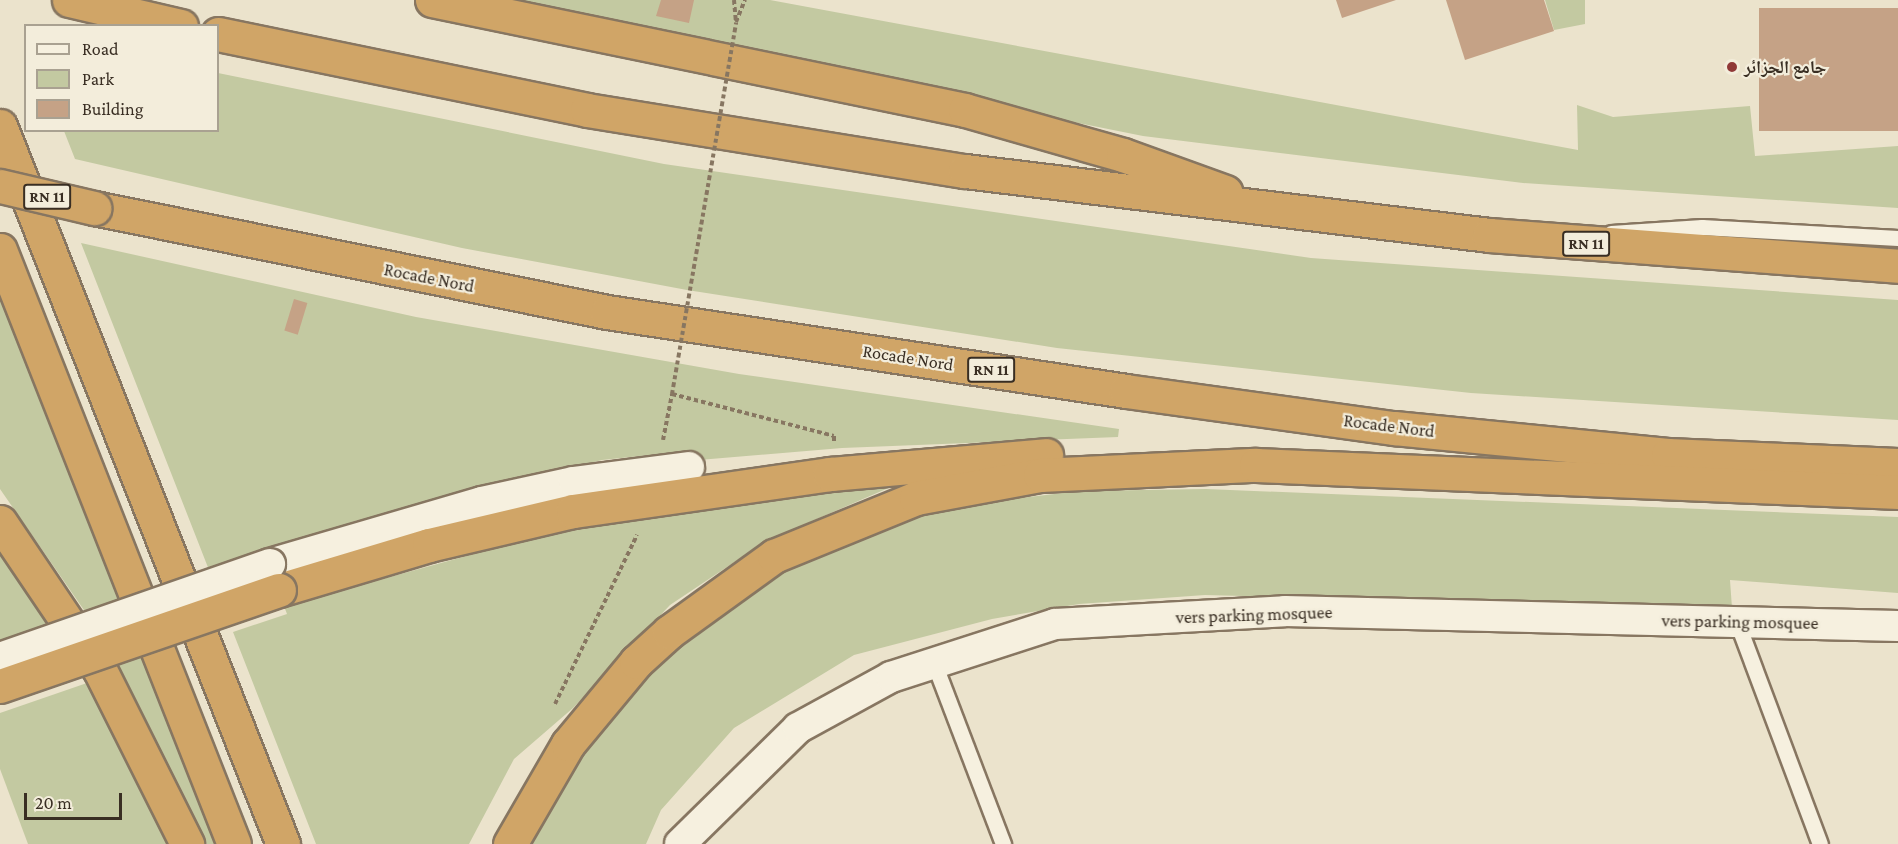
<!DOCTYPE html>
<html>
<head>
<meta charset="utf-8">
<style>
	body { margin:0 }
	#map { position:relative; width:1898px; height:844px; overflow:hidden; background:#ebe3cc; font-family:"Crimson Pro","Noto Naskh Arabic",serif }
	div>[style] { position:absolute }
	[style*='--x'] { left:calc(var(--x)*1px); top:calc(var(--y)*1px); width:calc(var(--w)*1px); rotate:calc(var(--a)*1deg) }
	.green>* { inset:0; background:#c3c9a1 }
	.building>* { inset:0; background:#c5a286; transform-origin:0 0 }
	.path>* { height:4px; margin-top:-2px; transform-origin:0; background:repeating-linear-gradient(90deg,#877661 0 4.5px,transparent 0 7.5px) }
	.roads { filter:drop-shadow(2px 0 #877661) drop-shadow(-2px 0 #877661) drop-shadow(0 2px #877661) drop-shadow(0 -2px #877661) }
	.lane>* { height:15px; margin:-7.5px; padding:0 7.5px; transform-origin:7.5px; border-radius:7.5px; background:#f6f0df }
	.street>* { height:30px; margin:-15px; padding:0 15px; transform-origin:15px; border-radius:15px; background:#f6f0df }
	.highway>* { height:33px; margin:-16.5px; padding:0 16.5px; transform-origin:16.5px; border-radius:16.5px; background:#d0a567 }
	.path-bridge>* { height:4px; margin-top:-2px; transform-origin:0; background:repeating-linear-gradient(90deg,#877661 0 4.5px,transparent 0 7.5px) }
	.bridges { filter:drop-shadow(2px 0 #877661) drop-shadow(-2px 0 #877661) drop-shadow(0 2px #877661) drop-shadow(0 -2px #877661) }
	.street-bridge>* { height:30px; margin:-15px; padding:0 15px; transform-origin:15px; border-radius:15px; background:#f6f0df }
	.highway-bridge>* { height:33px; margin:-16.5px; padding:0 16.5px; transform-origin:16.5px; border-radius:16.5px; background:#d0a567 }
	.dots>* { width:16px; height:16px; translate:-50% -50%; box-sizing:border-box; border:3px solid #f3eddb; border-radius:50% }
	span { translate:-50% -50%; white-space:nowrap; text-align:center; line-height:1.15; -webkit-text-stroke:4.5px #f3eddb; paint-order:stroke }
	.shield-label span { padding:2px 4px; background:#f3eddb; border:2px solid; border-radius:4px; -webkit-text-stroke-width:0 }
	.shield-label { font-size:16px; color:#392e23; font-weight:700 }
	.poi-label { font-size:18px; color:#392e23; font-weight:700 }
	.left { translate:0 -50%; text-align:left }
	.street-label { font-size:18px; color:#392e23 }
	.legend { position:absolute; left:24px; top:24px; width:195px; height:108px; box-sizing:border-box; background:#f3eddb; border:2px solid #a9a191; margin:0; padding:8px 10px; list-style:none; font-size:18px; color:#392e23 }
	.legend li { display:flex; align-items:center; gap:12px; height:30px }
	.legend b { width:30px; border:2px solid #a9a191 }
	.scale { position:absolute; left:24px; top:793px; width:98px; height:27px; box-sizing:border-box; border:3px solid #392e23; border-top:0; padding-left:8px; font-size:18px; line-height:21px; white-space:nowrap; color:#392e23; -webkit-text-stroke:4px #f3eddb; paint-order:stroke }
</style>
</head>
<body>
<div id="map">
	<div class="green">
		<div style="clip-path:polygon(466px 0,770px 0,1578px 150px,1577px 105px,1613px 117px,1750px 106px,1755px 156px,1898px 146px,1898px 208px,1523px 183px,1143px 136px)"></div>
		<div style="clip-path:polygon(1545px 0,1585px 0,1585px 24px,1554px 30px)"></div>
		<div style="clip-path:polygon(218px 73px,664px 164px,1311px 258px,1898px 300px,1898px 420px,1471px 393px,1057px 348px,687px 290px,462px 248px,75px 159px,64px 131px,218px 130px)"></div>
		<div style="clip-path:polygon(81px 243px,416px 317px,739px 374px,1119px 429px,1118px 437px,842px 448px,687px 461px,649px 463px,650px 455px,602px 460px,355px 521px,209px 570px)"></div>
		<div style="clip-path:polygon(0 298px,217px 844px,207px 844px,102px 636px,0 489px)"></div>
		<div style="clip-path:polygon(893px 479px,893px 486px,766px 541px,670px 605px,573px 708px,514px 759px,469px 844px,316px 844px,233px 632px,287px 614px,284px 606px,503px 546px,623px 519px)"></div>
		<div style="clip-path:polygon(1206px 489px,1898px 517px,1898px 593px,1730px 580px,1732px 608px,1205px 595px,1079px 604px,992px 619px,854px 655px,734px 728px,661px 810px,646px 844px,529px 844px,572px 762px,620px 704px,683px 640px,789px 568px,910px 518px,994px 501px,1080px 491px)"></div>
		<div style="clip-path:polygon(0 552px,51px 624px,0 642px)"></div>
		<div style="clip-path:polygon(87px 683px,136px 778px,169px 844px,28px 844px,0 769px,0 713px)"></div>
	</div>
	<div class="building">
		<div style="clip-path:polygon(661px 0,694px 0,689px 23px,656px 16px)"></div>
		<div style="clip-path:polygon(1336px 0,1396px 0,1342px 18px)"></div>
		<div style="clip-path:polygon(1446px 0,1544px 0,1554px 31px,1465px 60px)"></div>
		<div style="left:1898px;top:8px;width:123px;height:139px;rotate:90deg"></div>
		<div style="left:294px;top:299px;width:14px;height:33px;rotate:17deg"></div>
	</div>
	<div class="path">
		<div style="--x:734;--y:0;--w:22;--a:85"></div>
		<div style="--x:736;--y:22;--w:24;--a:-68"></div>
		<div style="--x:663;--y:440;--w:47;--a:-78.9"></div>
		<div style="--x:672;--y:394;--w:167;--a:14.5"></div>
		<div style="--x:834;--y:436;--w:6;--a:90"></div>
		<div style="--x:555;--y:704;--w:188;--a:-64.1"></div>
	</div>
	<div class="roads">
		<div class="lane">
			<div style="--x:1611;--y:233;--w:91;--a:-3.8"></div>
			<div style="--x:1702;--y:227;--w:196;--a:3.2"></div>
			<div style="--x:1737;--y:622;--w:237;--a:69.5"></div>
			<div style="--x:934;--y:663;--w:194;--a:69.1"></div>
		</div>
		<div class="street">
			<div style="--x:270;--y:564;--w:221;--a:-16.3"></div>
			<div style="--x:482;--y:502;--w:94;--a:-12.3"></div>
			<div style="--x:574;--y:482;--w:116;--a:-7.4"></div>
			<div style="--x:680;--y:844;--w:165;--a:-44.5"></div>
			<div style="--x:798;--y:728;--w:106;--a:-28.7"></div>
			<div style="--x:891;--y:677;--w:172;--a:-17.9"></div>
			<div style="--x:1055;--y:624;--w:230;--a:-3.2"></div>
			<div style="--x:1285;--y:611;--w:613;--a:1.4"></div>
		</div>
		<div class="highway">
			<div style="--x:69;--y:0;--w:115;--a:13.1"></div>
			<div style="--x:432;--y:0;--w:544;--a:11.66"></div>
			<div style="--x:965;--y:110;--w:164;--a:15.9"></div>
			<div style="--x:1123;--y:155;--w:109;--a:19.9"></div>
			<div style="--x:218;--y:34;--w:377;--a:11.6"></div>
			<div style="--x:587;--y:110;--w:383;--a:9.2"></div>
			<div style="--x:965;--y:171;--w:528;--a:6.96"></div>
			<div style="--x:1489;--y:235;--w:410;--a:4.3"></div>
			<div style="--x:0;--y:126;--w:772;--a:68.49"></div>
			<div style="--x:94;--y:208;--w:523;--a:11.46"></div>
			<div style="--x:607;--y:312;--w:525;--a:8.65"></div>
			<div style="--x:1126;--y:391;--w:271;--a:7.9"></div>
			<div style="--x:1394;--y:428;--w:275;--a:5.6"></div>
			<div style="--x:1668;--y:455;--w:230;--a:2.5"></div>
			<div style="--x:0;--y:250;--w:638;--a:68.5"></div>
			<div style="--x:0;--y:522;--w:179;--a:56"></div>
			<div style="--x:100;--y:670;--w:195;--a:63.4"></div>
			<div style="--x:279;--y:590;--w:157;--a:-16.7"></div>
			<div style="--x:429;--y:545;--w:148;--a:-13.3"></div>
			<div style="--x:573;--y:511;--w:260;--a:-8.2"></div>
			<div style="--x:830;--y:474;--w:217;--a:-5"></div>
			<div style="--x:510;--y:844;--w:116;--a:-59.9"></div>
			<div style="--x:568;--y:744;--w:107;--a:-50.3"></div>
			<div style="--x:636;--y:662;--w:45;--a:-42.3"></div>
			<div style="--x:669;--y:632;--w:130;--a:-35.9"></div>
			<div style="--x:774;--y:556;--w:153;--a:-22.2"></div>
			<div style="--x:916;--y:498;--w:126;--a:-10.5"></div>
			<div style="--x:1040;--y:475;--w:216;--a:-2.7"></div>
			<div style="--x:1256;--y:465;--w:643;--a:2.41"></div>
		</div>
	</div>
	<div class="path-bridge">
		<div style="--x:672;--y:394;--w:377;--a:-80.2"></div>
	</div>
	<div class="bridges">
		<div class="street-bridge">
			<div style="--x:0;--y:658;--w:286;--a:-19.2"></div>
		</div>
		<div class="highway-bridge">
			<div style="--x:0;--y:186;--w:97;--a:13.2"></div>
			<div style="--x:0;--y:686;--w:295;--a:-19"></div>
		</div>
	</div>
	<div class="dots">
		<div style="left:1732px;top:67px;background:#903937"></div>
	</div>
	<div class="shield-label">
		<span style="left:47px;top:197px">RN 11</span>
		<span style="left:1586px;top:244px">RN 11</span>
		<span style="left:991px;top:370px">RN 11</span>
	</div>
	<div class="poi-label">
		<span class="left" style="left:1744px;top:67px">جامع الجزائر</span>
	</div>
	<div class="street-label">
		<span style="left:429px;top:278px;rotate:11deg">Rocade Nord</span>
		<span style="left:908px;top:358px;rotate:9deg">Rocade Nord</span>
		<span style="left:1389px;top:426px;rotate:7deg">Rocade Nord</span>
		<span style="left:1254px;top:615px;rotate:-2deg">vers parking mosquee</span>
		<span style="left:1740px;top:622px;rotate:1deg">vers parking mosquee</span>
	</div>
	<ul class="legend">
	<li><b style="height:8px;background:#f6f0df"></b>Road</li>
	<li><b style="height:16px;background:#c3c9a1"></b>Park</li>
	<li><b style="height:16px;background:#c5a286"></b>Building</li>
	</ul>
	<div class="scale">20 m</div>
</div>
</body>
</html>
